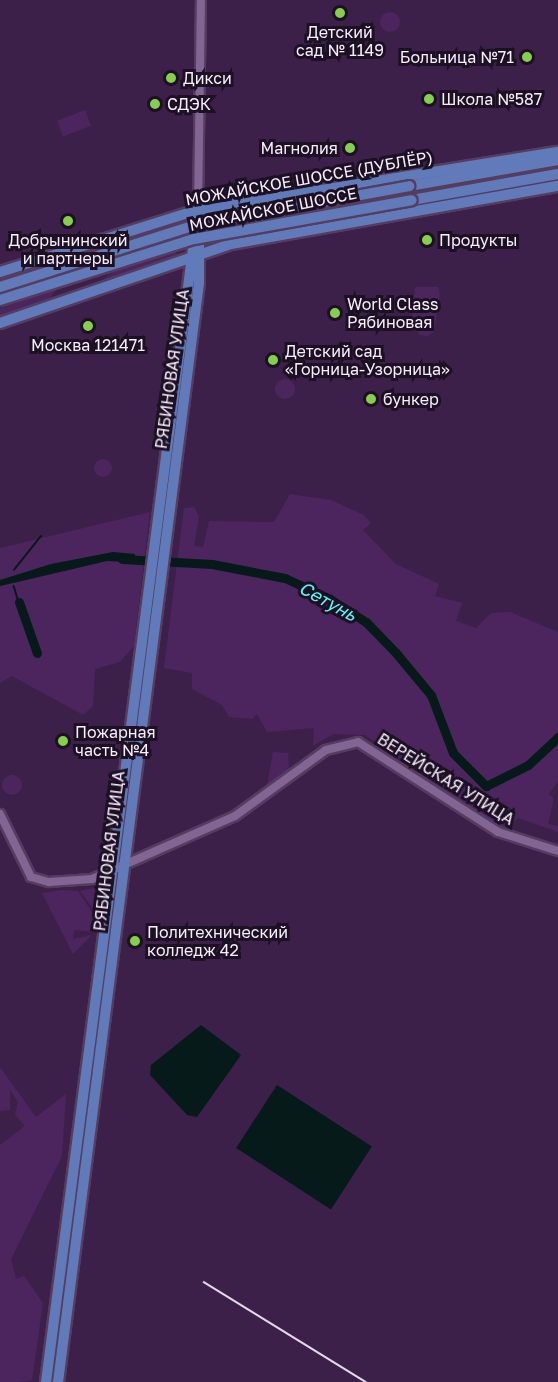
<!DOCTYPE html>
<html>
<head>
<meta charset="utf-8">
<style>
	body { margin:0 }
	#map { position:relative; width:558px; height:1382px; overflow:hidden; background:#3c2049; font-family:"Golos Text",sans-serif }
	div>[style] { position:absolute }
	[style*='--x'] { left:calc(var(--x)*1px); top:calc(var(--y)*1px); width:calc(var(--w)*1px); rotate:calc(var(--a)*1deg) }
	.green>* { inset:0; background:#4c255f; transform-origin:0 0 }
	.round { border-radius:50% }
	.water>* { inset:0; background:#051a19; transform-origin:0 0 }
	.stream>* { height:1.5px; margin:-0.75px; padding:0 0.75px; transform-origin:0.75px; border-radius:0.75px; background:#051a19 }
	.river>* { height:9px; margin:-4.5px; padding:0 4.5px; transform-origin:4.5px; border-radius:4.5px; background:#051a19 }
	.roads { filter:drop-shadow(2px 0 #553d60) drop-shadow(-2px 0 #553d60) drop-shadow(0 2px #553d60) drop-shadow(0 -2px #553d60) }
	.minor>* { height:8px; margin:-4px; padding:0 4px; transform-origin:4px; border-radius:4px; background:#836594 }
	.major>* { height:10px; margin:-5px; padding:0 5px; transform-origin:5px; border-radius:5px; background:#617bba }
	.rail>* { height:1.5px; margin:-0.75px; padding:0 0.75px; transform-origin:0.75px; border-radius:0.75px; background:#e4d8eb }
	.bridges { filter:drop-shadow(2px 0 #553d60) drop-shadow(-2px 0 #553d60) drop-shadow(0 2px #553d60) drop-shadow(0 -2px #553d60) }
	.major-bridge>* { height:10px; margin:-5px; padding:0 5px; transform-origin:5px; border-radius:5px; background:#617bba }
	.dots>* { width:16px; height:16px; translate:-50% -50%; box-sizing:border-box; border:3px solid #1c1023; border-radius:50% }
	span { translate:-50% -50%; white-space:nowrap; text-align:center; line-height:1.15; -webkit-text-stroke:6px #1c1023; paint-order:stroke }
	.poi-label { font-size:16px; color:#f7edfd }
	.right { translate:-100% -50%; text-align:right }
	.left { translate:0 -50%; text-align:left }
	.street-label { font-size:16px; color:#f7edfd }
	.water-label { font-size:18px; color:#56faf8; font-style:italic }
</style>
</head>
<body>
<div id="map">
	<div class="green">
		<div class="round" style="left:380px;top:12px;width:20px;height:20px"></div>
		<div style="left:85px;top:110px;width:17px;height:30px;rotate:69deg"></div>
		<div style="clip-path:polygon(176px 251px,177px 256px,160px 265px,89px 289px,114px 271px)"></div>
		<div style="clip-path:polygon(415px 287px,438px 287px,440px 294px,434px 332px,427px 336px,419px 335px,417px 321px,411px 323px)"></div>
		<div style="clip-path:polygon(58px 288px,45px 303px,0 316px,0 308px)"></div>
		<div class="round" style="left:275px;top:379px;width:20px;height:20px"></div>
		<div class="round" style="left:94px;top:459px;width:18px;height:18px"></div>
		<div style="clip-path:polygon(290px 494px,331px 500px,364px 515px,371px 523px,363px 530px,396px 564px,439px 584px,435px 596px,462px 603px,456px 621px,476px 628px,491px 613px,510px 612px,558px 632px,558px 781px,549px 794px,554px 798px,548px 824px,558px 826px,558px 832px,518px 818px,507px 828px,500px 826px,365px 735px,333px 734px,313px 746px,314px 728px,267px 732px,257px 714px,252px 719px,229px 717px,222px 705px,192px 689px,192px 673px,164px 668px,184px 508px,194px 507px,199px 517px,194px 546px,203px 547px,209px 521px,274px 522px)"></div>
		<div style="clip-path:polygon(150px 512px,134px 646px,120px 662px,95px 669px,93px 706px,83px 715px,12px 676px,0 683px,0 586px,107px 561px,134px 562px,113px 552px,0 580px,0 548px)"></div>
		<div style="clip-path:polygon(273px 752px,288px 753px,289px 769px,267px 786px)"></div>
		<div class="round" style="left:2px;top:775px;width:20px;height:20px"></div>
		<div style="clip-path:polygon(100px 887px,97px 914px,80px 891px)"></div>
		<div style="clip-path:polygon(62px 890px,78px 891px,96px 918px,94px 932px,74px 930px,73px 939px,92px 935px,73px 954px,42px 893px)"></div>
		<div style="clip-path:polygon(0 1067px,36px 1117px,66px 1094px,62px 1156px,11px 1259px,16px 1279px,24px 1276px,43px 1303px,32px 1380px,18px 1382px,0 1382px,0 1145px,25px 1126px,15px 1115px,18px 1102px,10px 1090px,10px 1110px,0 1111px)"></div>
	</div>
	<div class="water">
		<div style="clip-path:polygon(113px 552px,135px 554px,134px 562px,107px 561px,0 586px,0 580px,51px 564px)"></div>
		<div style="clip-path:polygon(201px 1025px,241px 1055px,197px 1117px,187px 1115px,150px 1075px,151px 1065px)"></div>
		<div style="left:277px;top:1085px;width:113px;height:75px;rotate:33deg"></div>
	</div>
	<div class="stream">
		<div style="--x:14;--y:570;--w:43;--a:-51.5"></div>
		<div style="--x:14;--y:586;--w:17;--a:73"></div>
	</div>
	<div class="river">
		<div style="--x:122;--y:559;--w:90;--a:3.2"></div>
		<div style="--x:212;--y:564;--w:74;--a:10.9"></div>
		<div style="--x:285;--y:578;--w:50;--a:25"></div>
		<div style="--x:330;--y:599;--w:43;--a:32.6"></div>
		<div style="--x:366;--y:622;--w:43;--a:45.9"></div>
		<div style="--x:396;--y:653;--w:55;--a:50.2"></div>
		<div style="--x:431;--y:695;--w:62;--a:69.2"></div>
		<div style="--x:453;--y:753;--w:47;--a:45"></div>
		<div style="--x:486;--y:786;--w:47;--a:-26.6"></div>
		<div style="--x:528;--y:765;--w:41;--a:-43"></div>
		<div style="--x:19;--y:602;--w:54;--a:70.6"></div>
	</div>
	<div class="roads">
		<div class="minor">
			<div style="--x:198;--y:210;--w:210;--a:-89.2"></div>
			<div style="--x:0;--y:814;--w:70;--a:63.8"></div>
			<div style="--x:31;--y:877;--w:19;--a:16"></div>
			<div style="--x:49;--y:882;--w:43;--a:-4"></div>
			<div style="--x:92;--y:879;--w:156;--a:-23.8"></div>
			<div style="--x:235;--y:816;--w:112;--a:-36"></div>
			<div style="--x:326;--y:750;--w:33;--a:-14"></div>
			<div style="--x:358;--y:742;--w:166;--a:32.7"></div>
			<div style="--x:498;--y:832;--w:63;--a:17.6"></div>
		</div>
		<div class="major">
			<div style="--x:409;--y:186;--w:151;--a:-9.9"></div>
			<div style="--x:412;--y:200;--w:148;--a:-10.1"></div>
			<div style="--x:0;--y:272;--w:207;--a:-17.4"></div>
			<div style="--x:198;--y:210;--w:365;--a:-9.2"></div>
			<div style="--x:0;--y:323;--w:244;--a:-18.9"></div>
			<div style="--x:231;--y:244;--w:332;--a:-10.1"></div>
			<div style="--x:46;--y:1382;--w:1182;--a:-82.61"></div>
			<div style="--x:58;--y:1382;--w:1108;--a:-82.69"></div>
			<div style="--x:199;--y:283;--w:66;--a:-90"></div>
		</div>
	</div>
	<div class="rail">
		<div style="--x:204;--y:1282;--w:190;--a:31.7"></div>
	</div>
	<div class="bridges">
		<div class="major-bridge">
			<div style="--x:0;--y:287;--w:201;--a:-17.6"></div>
			<div style="--x:192;--y:226;--w:221;--a:-10.4"></div>
			<div style="--x:0;--y:300;--w:203;--a:-17.5"></div>
			<div style="--x:194;--y:239;--w:221;--a:-10.1"></div>
		</div>
	</div>
	<div class="dots">
		<div style="left:340px;top:13px;background:#86cf4c"></div>
		<div style="left:527px;top:57px;background:#86cf4c"></div>
		<div style="left:171px;top:78px;background:#86cf4c"></div>
		<div style="left:429px;top:99px;background:#86cf4c"></div>
		<div style="left:155px;top:104px;background:#86cf4c"></div>
		<div style="left:350px;top:148px;background:#86cf4c"></div>
		<div style="left:68px;top:221px;background:#86cf4c"></div>
		<div style="left:427px;top:240px;background:#86cf4c"></div>
		<div style="left:335px;top:313px;background:#86cf4c"></div>
		<div style="left:88px;top:326px;background:#86cf4c"></div>
		<div style="left:273px;top:360px;background:#86cf4c"></div>
		<div style="left:371px;top:399px;background:#86cf4c"></div>
		<div style="left:63px;top:741px;background:#86cf4c"></div>
		<div style="left:135px;top:941px;background:#86cf4c"></div>
	</div>
	<div class="poi-label">
		<span style="left:340px;top:41px">Детский<br>сад № 1149</span>
		<span class="right" style="left:514px;top:57px">Больница №71</span>
		<span class="left" style="left:183px;top:78px">Дикси</span>
		<span class="left" style="left:441px;top:99px">Школа №587</span>
		<span class="left" style="left:167px;top:104px">СДЭК</span>
		<span class="right" style="left:338px;top:148px">Магнолия</span>
		<span style="left:68px;top:249px">Добрынинский<br>и партнеры</span>
		<span class="left" style="left:439px;top:240px">Продукты</span>
		<span class="left" style="left:347px;top:313px">World Class<br>Рябиновая</span>
		<span style="left:88px;top:345px">Москва 121471</span>
		<span class="left" style="left:285px;top:360px">Детский сад<br>«Горница-Узорница»</span>
		<span class="left" style="left:383px;top:399px">бункер</span>
		<span class="left" style="left:75px;top:741px">Пожарная<br>часть №4</span>
		<span class="left" style="left:147px;top:941px">Политехнический<br>колледж 42</span>
	</div>
	<div class="street-label">
		<span style="left:309px;top:178px;rotate:-10deg">МОЖАЙСКОЕ ШОССЕ (ДУБЛЁР)</span>
		<span style="left:273px;top:209px;rotate:-11deg">МОЖАЙСКОЕ ШОССЕ</span>
		<span style="left:172px;top:369px;rotate:-82deg">РЯБИНОВАЯ УЛИЦА</span>
		<span style="left:446px;top:779px;rotate:32deg">ВЕРЕЙСКАЯ УЛИЦА</span>
		<span style="left:109px;top:851px;rotate:-83deg">РЯБИНОВАЯ УЛИЦА</span>
	</div>
	<div class="water-label">
		<span style="left:328px;top:601px;rotate:29deg">Сетунь</span>
	</div>
</div>
</body>
</html>
